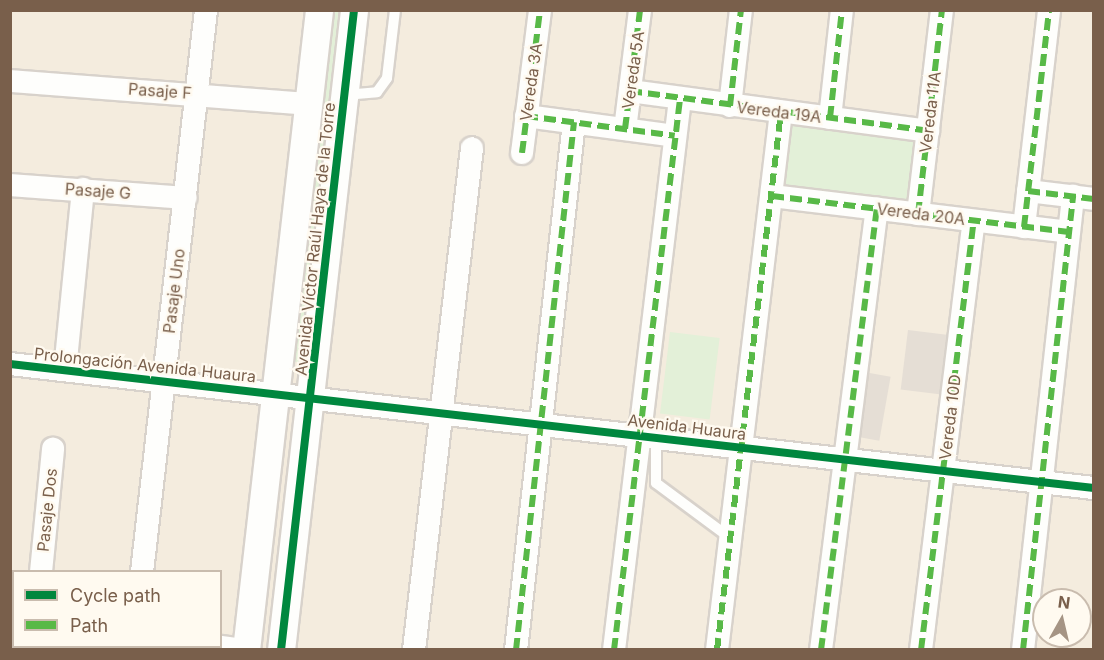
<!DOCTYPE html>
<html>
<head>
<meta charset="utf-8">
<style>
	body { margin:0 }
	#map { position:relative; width:1104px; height:660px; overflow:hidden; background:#f8f5ee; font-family:Inter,sans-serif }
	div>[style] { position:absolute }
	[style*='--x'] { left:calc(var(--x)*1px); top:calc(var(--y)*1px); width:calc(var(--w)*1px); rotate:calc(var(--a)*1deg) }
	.residential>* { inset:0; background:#f4ecde }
	.green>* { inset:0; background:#e3f0d8; transform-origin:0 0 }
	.building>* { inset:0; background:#e5ded5; transform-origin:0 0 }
	.roads { filter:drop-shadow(2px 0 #d8d2cb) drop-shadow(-2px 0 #d8d2cb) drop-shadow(0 2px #d8d2cb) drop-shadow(0 -2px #d8d2cb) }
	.service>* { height:10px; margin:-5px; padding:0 5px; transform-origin:5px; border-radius:5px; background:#fefefc }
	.minor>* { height:22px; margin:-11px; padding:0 11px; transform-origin:11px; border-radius:11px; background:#fefefc }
	.tertiary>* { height:27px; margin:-13.5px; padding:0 13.5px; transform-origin:13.5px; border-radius:13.5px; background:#fefefc }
	.quiet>* { height:6px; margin-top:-3px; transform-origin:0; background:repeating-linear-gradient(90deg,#58b947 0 12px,transparent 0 18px) }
	.cycleway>* { height:8px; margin:-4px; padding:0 4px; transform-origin:4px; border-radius:4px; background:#00873e }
	span { translate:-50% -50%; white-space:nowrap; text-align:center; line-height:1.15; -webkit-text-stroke:4.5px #fffaf0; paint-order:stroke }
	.street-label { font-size:16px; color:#795f4b }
	.frame { position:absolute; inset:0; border:12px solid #795f4b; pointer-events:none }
	.legend { position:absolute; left:12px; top:570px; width:210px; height:78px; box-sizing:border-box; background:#fffaf0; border:2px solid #c9bcae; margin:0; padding:8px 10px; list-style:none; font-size:18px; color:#795f4b }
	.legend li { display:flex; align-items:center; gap:12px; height:30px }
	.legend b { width:30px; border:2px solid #c9bcae }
	.north { position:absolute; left:1032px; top:588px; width:60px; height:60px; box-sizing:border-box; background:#fffaf0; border:2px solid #c9bcae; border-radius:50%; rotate:8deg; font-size:16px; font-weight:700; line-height:24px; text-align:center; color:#795f4b }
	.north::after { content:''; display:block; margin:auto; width:21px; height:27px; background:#a59484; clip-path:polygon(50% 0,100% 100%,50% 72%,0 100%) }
</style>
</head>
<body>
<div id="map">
	<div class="residential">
		<div style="clip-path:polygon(evenodd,10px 11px,1093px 11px,1093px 649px,11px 649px,10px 11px,14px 572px,220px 572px,220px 646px,14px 646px,14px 572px,10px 11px,1044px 600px,1080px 600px,1080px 636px,1044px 636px,1044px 600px)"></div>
	</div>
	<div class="green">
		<div style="clip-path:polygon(328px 11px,346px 11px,306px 362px,293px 362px)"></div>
		<div style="left:787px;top:117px;width:136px;height:76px;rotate:8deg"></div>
		<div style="left:670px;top:332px;width:50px;height:82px;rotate:7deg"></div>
	</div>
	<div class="building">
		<div style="left:908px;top:330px;width:39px;height:60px;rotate:7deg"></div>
		<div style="left:864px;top:372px;width:27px;height:65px;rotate:10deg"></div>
	</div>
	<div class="roads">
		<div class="service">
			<div style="--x:345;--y:95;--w:32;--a:-5"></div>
			<div style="--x:377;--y:92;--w:17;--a:-54"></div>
			<div style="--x:387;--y:78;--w:68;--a:-83.3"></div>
			<div style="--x:656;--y:437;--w:46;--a:90"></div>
			<div style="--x:656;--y:483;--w:92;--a:36.6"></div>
		</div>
		<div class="minor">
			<div style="--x:10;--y:81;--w:300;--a:4.4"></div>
			<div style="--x:630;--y:91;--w:301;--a:7.6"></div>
			<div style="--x:730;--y:106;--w:97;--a:-83.5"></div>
			<div style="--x:526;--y:116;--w:150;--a:7.6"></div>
			<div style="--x:830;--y:118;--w:109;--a:-83.7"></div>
			<div style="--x:625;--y:129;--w:120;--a:-82.8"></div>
			<div style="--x:522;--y:153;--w:144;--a:-82.8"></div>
			<div style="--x:10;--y:185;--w:176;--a:4.2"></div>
			<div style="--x:1028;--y:191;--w:66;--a:6.9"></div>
			<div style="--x:772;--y:196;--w:299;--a:6.9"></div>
			<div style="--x:918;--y:214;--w:205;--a:-83.3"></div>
			<div style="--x:1024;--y:227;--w:218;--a:-83.4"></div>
			<div style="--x:10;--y:364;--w:1091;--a:6.53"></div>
			<div style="--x:65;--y:370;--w:182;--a:-84.3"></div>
			<div style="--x:41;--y:572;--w:124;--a:-84.4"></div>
			<div style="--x:142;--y:572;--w:566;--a:-83.5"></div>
			<div style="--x:10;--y:625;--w:4;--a:0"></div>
			<div style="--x:214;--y:646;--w:27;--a:8"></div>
			<div style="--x:33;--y:650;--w:4;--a:-90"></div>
			<div style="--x:134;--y:650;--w:4;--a:-90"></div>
			<div style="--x:414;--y:650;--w:505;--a:-83.41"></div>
			<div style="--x:516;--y:650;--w:531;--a:-83.73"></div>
			<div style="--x:614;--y:650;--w:555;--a:-83.17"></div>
			<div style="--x:717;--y:650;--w:542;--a:-83.22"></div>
			<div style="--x:821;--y:650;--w:445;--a:-82.8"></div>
			<div style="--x:921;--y:650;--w:432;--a:-83"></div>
			<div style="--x:1023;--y:650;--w:457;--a:-83.7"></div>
		</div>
		<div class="tertiary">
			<div style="--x:246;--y:650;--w:644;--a:-83.49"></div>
			<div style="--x:281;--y:650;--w:644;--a:-83.49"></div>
		</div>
	</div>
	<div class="quiet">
		<div style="--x:630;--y:91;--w:301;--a:7.6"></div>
		<div style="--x:730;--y:106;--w:97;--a:-83.5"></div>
		<div style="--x:526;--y:116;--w:150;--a:7.6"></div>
		<div style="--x:830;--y:118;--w:109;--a:-83.7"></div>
		<div style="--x:625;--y:129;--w:120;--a:-82.8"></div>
		<div style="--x:522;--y:153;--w:144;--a:-82.8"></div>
		<div style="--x:1028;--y:191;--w:66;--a:6.9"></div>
		<div style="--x:772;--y:196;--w:299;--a:6.9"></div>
		<div style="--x:918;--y:214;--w:205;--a:-83.3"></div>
		<div style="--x:1024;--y:227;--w:218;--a:-83.4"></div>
		<div style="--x:516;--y:650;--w:531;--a:-83.73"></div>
		<div style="--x:614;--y:650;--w:555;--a:-83.17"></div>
		<div style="--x:717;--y:650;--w:542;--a:-83.22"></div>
		<div style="--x:821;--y:650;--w:445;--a:-82.8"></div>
		<div style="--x:921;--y:650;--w:432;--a:-83"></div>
		<div style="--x:1023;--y:650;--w:457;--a:-83.7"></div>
	</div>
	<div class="cycleway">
		<div style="--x:10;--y:364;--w:1091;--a:6.53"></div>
		<div style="--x:281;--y:650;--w:644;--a:-83.49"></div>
	</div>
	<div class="street-label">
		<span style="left:633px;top:70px;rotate:-82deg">Vereda 5A</span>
		<span style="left:531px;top:82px;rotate:-82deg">Vereda 3A</span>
		<span style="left:160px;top:91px;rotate:4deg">Pasaje F</span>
		<span style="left:779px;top:112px;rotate:7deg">Vereda 19A</span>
		<span style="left:930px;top:112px;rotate:-83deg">Vereda 11A</span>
		<span style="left:98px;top:191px;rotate:4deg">Pasaje G</span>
		<span style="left:921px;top:214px;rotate:7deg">Vereda 20A</span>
		<span style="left:315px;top:239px;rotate:-84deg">Avenida Víctor Raúl Haya de la Torre</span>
		<span style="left:174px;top:291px;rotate:-83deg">Pasaje Uno</span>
		<span style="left:145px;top:365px;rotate:6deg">Prolongación Avenida Huaura</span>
		<span style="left:950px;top:417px;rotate:-83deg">Vereda 10D</span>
		<span style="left:687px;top:427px;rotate:7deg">Avenida Huaura</span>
		<span style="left:47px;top:510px;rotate:-84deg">Pasaje Dos</span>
	</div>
	<div class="frame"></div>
	<ul class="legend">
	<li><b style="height:8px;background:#00873e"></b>Cycle path</li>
	<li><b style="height:8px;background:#58b947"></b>Path</li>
	</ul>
	<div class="north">N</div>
</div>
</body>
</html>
